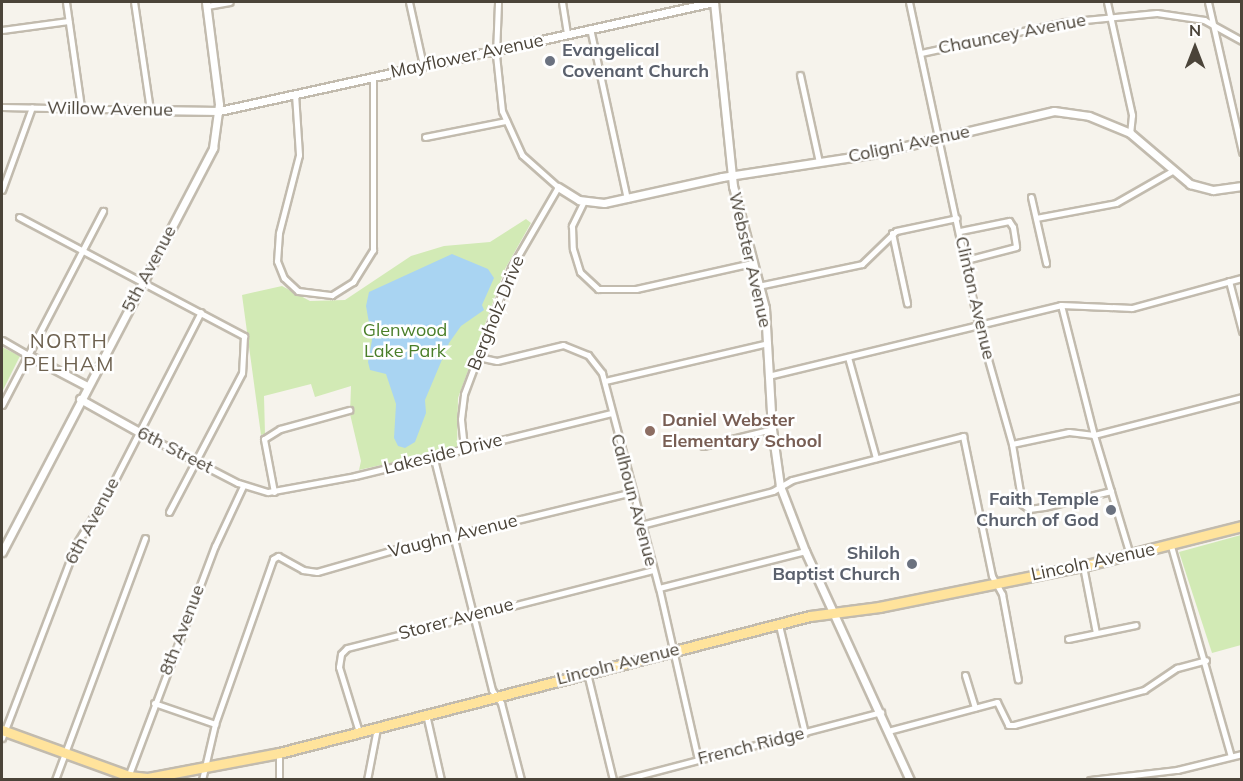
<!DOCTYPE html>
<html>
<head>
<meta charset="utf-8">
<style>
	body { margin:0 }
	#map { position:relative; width:1243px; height:781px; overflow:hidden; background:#f6f3ec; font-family:Mulish,sans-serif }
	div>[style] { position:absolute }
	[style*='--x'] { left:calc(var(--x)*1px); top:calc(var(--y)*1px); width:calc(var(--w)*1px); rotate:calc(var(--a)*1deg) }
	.green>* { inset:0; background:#d2eab5 }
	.water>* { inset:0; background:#a9d4f2 }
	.roads { filter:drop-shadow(2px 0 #c2bbae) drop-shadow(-2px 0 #c2bbae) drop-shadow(0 2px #c2bbae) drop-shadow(0 -2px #c2bbae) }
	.minor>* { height:5px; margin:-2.5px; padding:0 2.5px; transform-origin:2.5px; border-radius:2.5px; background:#fff }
	.tertiary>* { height:7px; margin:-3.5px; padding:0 3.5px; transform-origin:3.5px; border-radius:3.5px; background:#fff }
	.primary>* { height:9px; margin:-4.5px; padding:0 4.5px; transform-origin:4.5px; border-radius:4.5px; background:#ffe39c }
	.dots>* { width:16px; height:16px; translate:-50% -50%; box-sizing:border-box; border:3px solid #fff; border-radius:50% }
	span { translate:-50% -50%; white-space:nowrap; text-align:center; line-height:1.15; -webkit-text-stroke:5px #fff; paint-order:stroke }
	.street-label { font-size:18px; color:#4b4439 }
	.worship-label { font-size:18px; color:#5b616d; font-weight:700 }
	.left { translate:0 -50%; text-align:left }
	.right { translate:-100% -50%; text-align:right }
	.park-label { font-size:18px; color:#4a7f2a }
	.education-label { font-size:18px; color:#785e54; font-weight:700 }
	.neighbourhood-label { font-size:20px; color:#6e6250; letter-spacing:1.5px }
	.frame { position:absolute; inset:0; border:3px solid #4b4439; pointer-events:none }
	.north { position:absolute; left:1165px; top:18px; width:60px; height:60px; -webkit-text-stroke:4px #fff; paint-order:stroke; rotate:0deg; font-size:16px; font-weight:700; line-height:24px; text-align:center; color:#4b4439 }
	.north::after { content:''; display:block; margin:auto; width:21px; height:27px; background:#4b4439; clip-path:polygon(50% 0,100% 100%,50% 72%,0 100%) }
</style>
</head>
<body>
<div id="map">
	<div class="green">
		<div style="clip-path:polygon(526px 219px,531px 223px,505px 269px,458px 398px,457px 448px,359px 470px,361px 461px,350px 414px,351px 386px,315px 397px,311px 384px,264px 396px,265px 434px,261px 435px,242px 295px,282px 286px,310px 301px,345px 300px,411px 256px,444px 246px,490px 242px)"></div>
		<div style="clip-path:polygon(2px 347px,20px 356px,2px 392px)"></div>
		<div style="clip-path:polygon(1241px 535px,1241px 645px,1212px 653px,1179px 552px)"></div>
	</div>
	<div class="water">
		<div style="clip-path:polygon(452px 254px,488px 269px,494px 278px,482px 305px,484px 310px,461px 326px,449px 343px,425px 400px,426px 413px,415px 442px,405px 448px,398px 446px,394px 438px,396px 404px,386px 374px,370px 370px,368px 362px,372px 340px,366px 306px,369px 292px)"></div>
	</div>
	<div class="roads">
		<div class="minor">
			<div style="--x:66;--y:2;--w:107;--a:81.9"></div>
			<div style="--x:409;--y:2;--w:65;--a:77.5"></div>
			<div style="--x:562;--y:2;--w:32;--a:81"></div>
			<div style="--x:909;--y:2;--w:329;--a:77.9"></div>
			<div style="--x:978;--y:324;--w:125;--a:74.2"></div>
			<div style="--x:1012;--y:444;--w:61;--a:80.5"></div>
			<div style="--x:1022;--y:504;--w:9;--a:36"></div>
			<div style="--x:1029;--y:509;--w:15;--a:-8"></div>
			<div style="--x:1044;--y:507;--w:69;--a:-13.4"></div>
			<div style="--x:1107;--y:2;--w:116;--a:77.5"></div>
			<div style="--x:1132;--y:115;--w:18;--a:96"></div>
			<div style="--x:1208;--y:2;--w:154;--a:77.2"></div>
			<div style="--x:207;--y:6;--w:23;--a:-10"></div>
			<div style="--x:590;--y:28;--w:175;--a:77.8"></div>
			<div style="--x:2;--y:30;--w:67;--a:-7.8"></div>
			<div style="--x:921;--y:53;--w:146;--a:-12.2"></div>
			<div style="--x:1064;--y:22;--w:93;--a:-5.5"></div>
			<div style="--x:1157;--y:13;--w:48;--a:8.5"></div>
			<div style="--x:1204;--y:20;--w:43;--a:28.9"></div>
			<div style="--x:800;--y:75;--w:89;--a:77.7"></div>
			<div style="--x:295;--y:94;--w:61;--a:86.2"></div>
			<div style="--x:299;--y:155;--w:81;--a:104.4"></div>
			<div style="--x:279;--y:233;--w:28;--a:94"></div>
			<div style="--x:277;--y:261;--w:18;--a:68"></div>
			<div style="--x:284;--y:278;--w:19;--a:43"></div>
			<div style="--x:298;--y:291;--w:34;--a:7"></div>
			<div style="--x:332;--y:295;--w:25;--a:-32"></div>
			<div style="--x:353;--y:282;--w:38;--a:-58"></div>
			<div style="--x:373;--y:250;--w:173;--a:-90"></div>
			<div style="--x:2;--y:107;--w:148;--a:1.2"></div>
			<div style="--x:150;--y:110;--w:109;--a:-98.4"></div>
			<div style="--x:425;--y:137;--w:83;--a:-11.2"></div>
			<div style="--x:2;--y:190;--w:88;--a:-70.1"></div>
			<div style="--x:1031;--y:197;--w:68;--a:77.2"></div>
			<div style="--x:584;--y:201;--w:28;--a:116"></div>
			<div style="--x:572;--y:226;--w:23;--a:88"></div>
			<div style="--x:573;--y:249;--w:24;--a:73"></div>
			<div style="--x:580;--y:272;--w:25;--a:43"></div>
			<div style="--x:598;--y:289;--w:38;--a:0"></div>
			<div style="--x:636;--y:289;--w:119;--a:-12.6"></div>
			<div style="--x:19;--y:217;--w:255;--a:27.9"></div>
			<div style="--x:244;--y:336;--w:37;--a:93"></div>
			<div style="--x:242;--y:373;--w:157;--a:117.7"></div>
			<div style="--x:1036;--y:218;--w:81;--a:-10.6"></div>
			<div style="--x:1116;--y:203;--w:64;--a:-29.7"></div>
			<div style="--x:960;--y:231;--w:50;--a:-11.5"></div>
			<div style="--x:1009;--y:221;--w:7;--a:56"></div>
			<div style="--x:1013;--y:227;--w:20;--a:81"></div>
			<div style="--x:1016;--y:247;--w:52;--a:165.4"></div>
			<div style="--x:892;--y:233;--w:72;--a:77.9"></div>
			<div style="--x:1229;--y:281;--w:52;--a:75.4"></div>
			<div style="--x:758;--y:286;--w:106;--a:-11.9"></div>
			<div style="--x:862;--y:264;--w:47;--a:-44.1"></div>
			<div style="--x:896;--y:231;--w:62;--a:-12"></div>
			<div style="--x:1061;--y:305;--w:134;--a:75.8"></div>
			<div style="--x:1094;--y:435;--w:125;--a:73.3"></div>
			<div style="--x:2;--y:340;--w:30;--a:30"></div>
			<div style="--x:478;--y:357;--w:19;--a:12"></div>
			<div style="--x:497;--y:361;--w:68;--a:-13.6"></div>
			<div style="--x:563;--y:345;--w:27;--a:22"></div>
			<div style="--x:588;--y:355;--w:23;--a:52"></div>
			<div style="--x:602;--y:373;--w:222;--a:75.2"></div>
			<div style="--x:659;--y:588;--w:176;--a:77.2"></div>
			<div style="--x:848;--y:357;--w:105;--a:74.5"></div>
			<div style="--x:768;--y:376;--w:301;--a:-13.6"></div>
			<div style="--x:1061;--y:305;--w:71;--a:2.4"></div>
			<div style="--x:1132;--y:308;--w:114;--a:-15.3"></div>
			<div style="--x:605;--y:381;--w:167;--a:-13.1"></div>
			<div style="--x:2;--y:405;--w:219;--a:-62.5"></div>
			<div style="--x:139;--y:432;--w:111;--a:27.3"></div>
			<div style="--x:238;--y:483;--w:31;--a:17"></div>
			<div style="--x:268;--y:492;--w:88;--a:-10.4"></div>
			<div style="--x:355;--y:476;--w:264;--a:-13.8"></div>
			<div style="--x:1012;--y:444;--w:58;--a:-11.9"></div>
			<div style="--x:1069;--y:432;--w:25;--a:7"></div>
			<div style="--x:1094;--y:435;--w:153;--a:-14.4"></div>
			<div style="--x:703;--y:446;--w:71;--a:-13.8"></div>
			<div style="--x:464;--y:448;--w:29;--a:-96"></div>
			<div style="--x:461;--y:419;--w:25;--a:-83"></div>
			<div style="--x:464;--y:394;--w:134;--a:-69.5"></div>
			<div style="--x:511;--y:268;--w:94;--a:-59.9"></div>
			<div style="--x:558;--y:187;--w:48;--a:-138.4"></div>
			<div style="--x:522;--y:155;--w:48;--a:-114.4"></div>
			<div style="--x:502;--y:111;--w:56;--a:-96.1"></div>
			<div style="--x:496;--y:55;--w:53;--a:-87.8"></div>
			<div style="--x:433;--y:455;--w:242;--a:75.9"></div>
			<div style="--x:492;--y:690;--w:16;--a:55"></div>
			<div style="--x:501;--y:703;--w:80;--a:75.4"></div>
			<div style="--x:274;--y:492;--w:54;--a:-100.7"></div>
			<div style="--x:264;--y:439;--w:19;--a:-32"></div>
			<div style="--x:280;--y:429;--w:72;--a:-15.4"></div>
			<div style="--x:641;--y:525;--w:136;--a:-14.4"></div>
			<div style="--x:773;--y:491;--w:22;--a:-30"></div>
			<div style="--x:792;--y:480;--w:177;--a:-14.4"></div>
			<div style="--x:963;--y:436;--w:143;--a:78.3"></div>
			<div style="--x:992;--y:576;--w:21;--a:61"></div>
			<div style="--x:1002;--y:594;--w:87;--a:79.5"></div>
			<div style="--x:1171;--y:546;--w:218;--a:74.1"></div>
			<div style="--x:1083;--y:566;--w:68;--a:79"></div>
			<div style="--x:659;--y:588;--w:151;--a:-14.2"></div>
			<div style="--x:779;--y:625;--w:111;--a:76.5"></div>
			<div style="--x:1068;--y:639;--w:69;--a:-11.6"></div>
			<div style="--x:587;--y:673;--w:110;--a:76.3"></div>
			<div style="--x:965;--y:675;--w:34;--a:73"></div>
			<div style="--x:154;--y:703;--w:65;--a:19"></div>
			<div style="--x:426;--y:714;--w:68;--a:77.2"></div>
			<div style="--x:888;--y:731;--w:113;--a:-14.9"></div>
			<div style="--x:997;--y:702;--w:25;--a:64"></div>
			<div style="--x:1008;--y:725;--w:6;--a:0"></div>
			<div style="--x:1014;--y:725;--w:135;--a:-15.1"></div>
			<div style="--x:1144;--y:690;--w:40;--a:-34"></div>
			<div style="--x:1177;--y:668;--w:30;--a:-15"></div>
			<div style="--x:359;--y:732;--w:68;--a:-107.1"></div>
			<div style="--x:339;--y:667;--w:13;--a:-81"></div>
			<div style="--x:341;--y:654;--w:8;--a:-45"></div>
			<div style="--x:347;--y:648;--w:315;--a:-14.3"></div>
			<div style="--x:2;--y:738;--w:208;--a:-69.1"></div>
			<div style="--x:76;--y:544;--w:62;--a:-58.1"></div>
			<div style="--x:109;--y:491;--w:201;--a:-62.8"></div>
			<div style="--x:279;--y:753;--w:27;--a:90"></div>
			<div style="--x:128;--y:777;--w:247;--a:-69.4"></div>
			<div style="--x:215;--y:546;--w:66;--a:-65"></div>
			<div style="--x:55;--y:780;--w:258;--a:-69.6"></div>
			<div style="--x:202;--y:780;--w:57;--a:-76.9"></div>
			<div style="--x:215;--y:724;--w:175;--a:-70.6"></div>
			<div style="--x:273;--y:559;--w:6;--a:-31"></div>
			<div style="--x:278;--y:556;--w:29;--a:29"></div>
			<div style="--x:303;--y:570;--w:14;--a:8"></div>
			<div style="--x:317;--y:572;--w:79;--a:-16.1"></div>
			<div style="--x:393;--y:550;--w:246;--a:-13.6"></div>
			<div style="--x:367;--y:780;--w:53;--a:-79.1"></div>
			<div style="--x:622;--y:780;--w:268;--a:-14.7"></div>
			<div style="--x:1090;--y:780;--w:88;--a:-6.6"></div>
			<div style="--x:1177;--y:770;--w:67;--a:-13.8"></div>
		</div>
		<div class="tertiary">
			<div style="--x:714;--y:2;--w:185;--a:84.1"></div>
			<div style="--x:733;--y:186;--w:126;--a:75.3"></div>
			<div style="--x:765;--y:308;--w:121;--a:86.7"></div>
			<div style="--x:772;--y:429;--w:58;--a:82"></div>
			<div style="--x:780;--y:486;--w:70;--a:69"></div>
			<div style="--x:805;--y:551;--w:252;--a:65.4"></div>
			<div style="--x:150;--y:110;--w:69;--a:0.8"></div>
			<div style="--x:219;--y:111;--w:507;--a:-12.42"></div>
			<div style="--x:558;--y:187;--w:25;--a:32"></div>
			<div style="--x:579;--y:200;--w:25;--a:7"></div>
			<div style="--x:604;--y:203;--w:121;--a:-12.4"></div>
			<div style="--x:722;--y:177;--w:152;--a:-8.7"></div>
			<div style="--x:872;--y:154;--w:187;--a:-13.3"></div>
			<div style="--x:1054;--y:111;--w:35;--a:8"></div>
			<div style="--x:1089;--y:116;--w:44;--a:22.5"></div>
			<div style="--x:1130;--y:133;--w:79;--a:40.4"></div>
			<div style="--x:1190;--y:184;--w:24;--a:15"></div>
			<div style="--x:1213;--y:190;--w:29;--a:-8"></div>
			<div style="--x:28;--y:355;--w:67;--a:27.7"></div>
			<div style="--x:80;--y:399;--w:68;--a:29.2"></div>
			<div style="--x:2;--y:552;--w:456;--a:-62.4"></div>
			<div style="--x:213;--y:148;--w:44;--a:-82.2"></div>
			<div style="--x:219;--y:104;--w:103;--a:-97.3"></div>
		</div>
		<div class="primary">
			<div style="--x:2;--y:730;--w:135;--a:19.9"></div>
			<div style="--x:129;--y:776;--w:18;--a:6"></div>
			<div style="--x:147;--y:778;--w:134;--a:-10.7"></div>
			<div style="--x:279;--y:753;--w:548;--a:-14.47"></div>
			<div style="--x:810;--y:616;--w:70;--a:-7.4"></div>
			<div style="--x:879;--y:607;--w:208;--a:-11.4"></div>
			<div style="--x:1083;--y:566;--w:164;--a:-14.1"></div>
		</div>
	</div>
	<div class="dots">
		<div style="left:550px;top:61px;background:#6b7280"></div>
		<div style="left:650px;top:431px;background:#8d6e63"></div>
		<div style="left:1111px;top:510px;background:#6b7280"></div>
		<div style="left:912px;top:564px;background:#6b7280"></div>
	</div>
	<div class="street-label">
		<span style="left:1012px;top:34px;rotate:-11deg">Chauncey Avenue</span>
		<span style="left:467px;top:56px;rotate:-12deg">Mayflower Avenue</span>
		<span style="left:110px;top:109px;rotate:1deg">Willow Avenue</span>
		<span style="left:909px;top:144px;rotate:-12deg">Coligni Avenue</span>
		<span style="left:750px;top:260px;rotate:77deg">Webster Avenue</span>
		<span style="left:149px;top:269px;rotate:-62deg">5th Avenue</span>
		<span style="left:975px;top:298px;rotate:77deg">Clinton Avenue</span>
		<span style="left:496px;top:313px;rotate:-68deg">Bergholz Drive</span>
		<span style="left:175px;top:450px;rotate:27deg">6th Street</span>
		<span style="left:443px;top:454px;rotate:-14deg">Lakeside Drive</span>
		<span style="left:634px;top:500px;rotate:75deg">Calhoun Avenue</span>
		<span style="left:92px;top:521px;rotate:-62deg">6th Avenue</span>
		<span style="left:453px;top:536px;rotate:-14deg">Vaughn Avenue</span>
		<span style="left:1093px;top:562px;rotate:-12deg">Lincoln Avenue</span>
		<span style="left:456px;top:619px;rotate:-15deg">Storer Avenue</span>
		<span style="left:182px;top:630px;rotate:-69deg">8th Avenue</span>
		<span style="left:618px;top:664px;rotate:-14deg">Lincoln Avenue</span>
		<span style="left:751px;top:746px;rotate:-14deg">French Ridge</span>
	</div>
	<div class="worship-label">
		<span class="left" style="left:562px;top:61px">Evangelical<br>Covenant Church</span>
		<span class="right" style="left:1099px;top:510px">Faith Temple<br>Church of God</span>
		<span class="right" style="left:900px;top:564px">Shiloh<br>Baptist Church</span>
	</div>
	<div class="park-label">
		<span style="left:405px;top:341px">Glenwood<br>Lake Park</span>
	</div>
	<div class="education-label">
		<span class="left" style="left:662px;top:431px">Daniel Webster<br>Elementary School</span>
	</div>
	<div class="neighbourhood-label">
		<span style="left:69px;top:352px">NORTH<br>PELHAM</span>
	</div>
	<div class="frame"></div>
	<div class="north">N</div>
</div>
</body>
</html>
